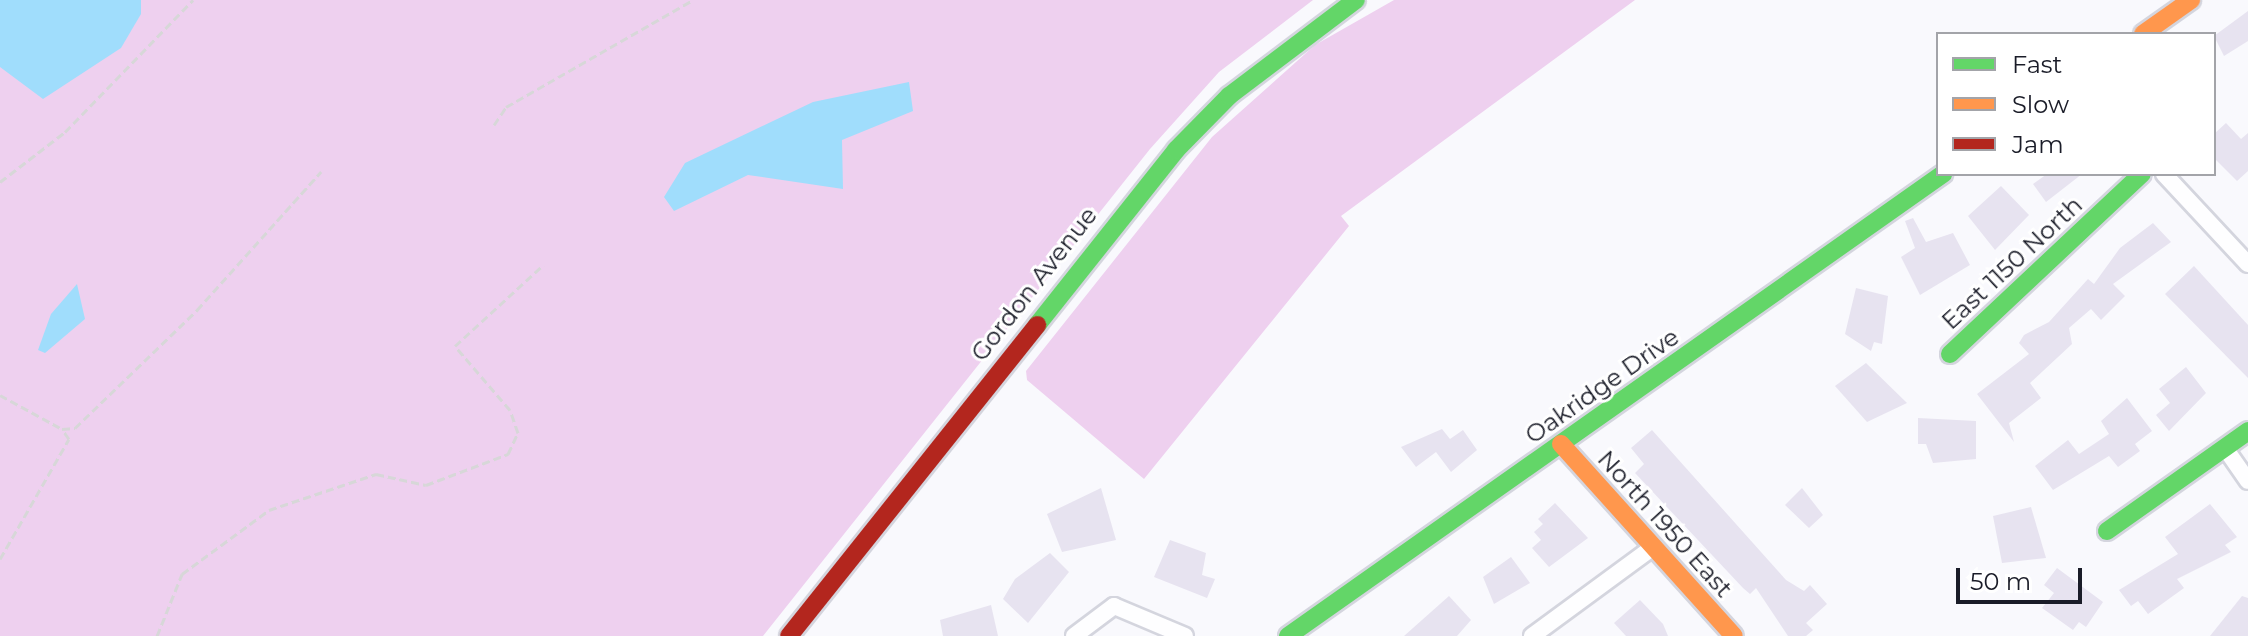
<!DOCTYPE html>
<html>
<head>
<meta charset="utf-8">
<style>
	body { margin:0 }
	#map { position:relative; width:2248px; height:636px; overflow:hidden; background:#f9f9fd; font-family:Montserrat,sans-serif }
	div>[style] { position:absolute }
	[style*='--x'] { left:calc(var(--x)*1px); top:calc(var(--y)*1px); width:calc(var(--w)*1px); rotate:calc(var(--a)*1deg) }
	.green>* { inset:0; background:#eed0ef }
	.water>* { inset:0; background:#a0ddfc }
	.building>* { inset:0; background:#e7e3f0 }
	.path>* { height:3px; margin-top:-1.5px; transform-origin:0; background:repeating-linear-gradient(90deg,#d7d7d8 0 8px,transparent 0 12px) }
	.roads { filter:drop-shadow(2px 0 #d4d5de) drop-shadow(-2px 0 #d4d5de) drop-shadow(0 2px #d4d5de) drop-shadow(0 -2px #d4d5de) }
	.street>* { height:16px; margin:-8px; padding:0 8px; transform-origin:8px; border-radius:8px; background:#fefeff }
	.fast>* { height:18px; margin:-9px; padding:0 9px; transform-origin:9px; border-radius:9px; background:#63d668 }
	.slow>* { height:18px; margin:-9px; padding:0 9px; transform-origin:9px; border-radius:9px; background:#ff974d }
	.jam>* { height:18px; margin:-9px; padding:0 9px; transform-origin:9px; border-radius:9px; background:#b3261e }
	span { translate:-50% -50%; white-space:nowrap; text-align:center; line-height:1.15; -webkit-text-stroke:6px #fff; paint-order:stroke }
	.street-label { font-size:24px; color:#1a1c28 }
	.legend { position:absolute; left:1936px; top:32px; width:280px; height:144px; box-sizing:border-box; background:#fff; border:2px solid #a3a4a9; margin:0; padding:10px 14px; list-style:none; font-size:24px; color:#1a1c28 }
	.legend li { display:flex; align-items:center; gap:16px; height:40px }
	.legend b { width:40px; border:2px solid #a3a4a9 }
	.scale { position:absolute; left:1956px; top:568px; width:126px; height:36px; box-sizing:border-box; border:4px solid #1a1c28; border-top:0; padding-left:10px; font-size:24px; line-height:28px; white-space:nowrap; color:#1a1c28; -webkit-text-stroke:6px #fff; paint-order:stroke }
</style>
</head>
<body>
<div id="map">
	<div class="green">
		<div style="clip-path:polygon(0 0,1313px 0,1219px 72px,1150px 149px,763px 636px,0 636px)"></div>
		<div style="clip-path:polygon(1394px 0,1635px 0,1341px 216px,1349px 226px,1144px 479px,1027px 380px,1026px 371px,1212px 137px,1315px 45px)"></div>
	</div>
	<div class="water">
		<div style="clip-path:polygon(0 0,141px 0,141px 14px,121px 48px,43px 99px,0 67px)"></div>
		<div style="clip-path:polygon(909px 82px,913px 111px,842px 140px,843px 189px,748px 175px,674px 211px,664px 197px,685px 163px,813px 102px)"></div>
		<div style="clip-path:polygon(77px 284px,85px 319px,45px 353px,38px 350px,51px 314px)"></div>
	</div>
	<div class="building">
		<div style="clip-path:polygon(2248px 11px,2248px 41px,2224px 56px,2214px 36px)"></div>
		<div style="clip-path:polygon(2226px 123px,2241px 139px,2248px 133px,2248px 171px,2237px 181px,2214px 158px,2214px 134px)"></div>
		<div style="clip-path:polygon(2047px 174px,2082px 174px,2046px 202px,2033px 184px)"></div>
		<div style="clip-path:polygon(2001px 186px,2029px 215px,1995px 250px,1968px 216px)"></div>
		<div style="clip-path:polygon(1913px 218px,1926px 242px,1953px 233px,1970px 265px,1920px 295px,1901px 257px,1915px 248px,1905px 221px)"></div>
		<div style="clip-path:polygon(2153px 223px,2171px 242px,2113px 284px,2125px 296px,2101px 320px,2091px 309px,2069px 328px,2072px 344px,2030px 383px,2041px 398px,2009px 423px,2014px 442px,1977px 394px,2029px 354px,2019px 343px,2024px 335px,2049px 322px,2088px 279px,2094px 284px,2120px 248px)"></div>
		<div style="clip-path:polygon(2194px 266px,2248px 325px,2248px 378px,2165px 294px)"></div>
		<div style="clip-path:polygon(1856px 288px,1888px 296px,1882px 344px,1874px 342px,1871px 351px,1845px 334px)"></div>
		<div style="clip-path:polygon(1866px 363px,1907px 403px,1867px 422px,1835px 386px)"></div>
		<div style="clip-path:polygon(2186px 367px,2206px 393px,2169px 431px,2156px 415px,2170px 403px,2159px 389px)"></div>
		<div style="clip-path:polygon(2127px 398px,2152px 431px,2135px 444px,2140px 451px,2118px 467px,2109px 456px,2053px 490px,2035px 466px,2068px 440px,2079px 454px,2109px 434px,2101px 421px)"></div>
		<div style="clip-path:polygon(1918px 418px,1976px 421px,1976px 459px,1933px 463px,1926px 444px,1918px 444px)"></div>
		<div style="clip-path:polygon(1442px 429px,1450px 439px,1463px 430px,1477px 450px,1451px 472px,1436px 452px,1416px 467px,1401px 447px)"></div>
		<div style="clip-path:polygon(1652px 430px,1786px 580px,1804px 591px,1810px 585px,1827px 604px,1806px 623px,1813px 630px,1806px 636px,1788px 636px,1756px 588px,1750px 594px,1743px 588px,1635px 473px,1644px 464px,1631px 448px)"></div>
		<div style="clip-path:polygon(1101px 488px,1116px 540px,1062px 552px,1047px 514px)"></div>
		<div style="clip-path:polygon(1802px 488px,1823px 515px,1809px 528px,1785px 505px)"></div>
		<div style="clip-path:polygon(1555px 503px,1588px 538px,1549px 567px,1532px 548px,1541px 540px,1534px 532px,1543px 524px,1538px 519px)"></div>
		<div style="clip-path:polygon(2210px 504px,2237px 537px,2225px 545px,2231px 552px,2177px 579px,2184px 588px,2148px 614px,2138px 601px,2131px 606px,2119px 590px,2178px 554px,2165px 537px)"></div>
		<div style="clip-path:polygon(2031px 507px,2046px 558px,2002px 563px,1993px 516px)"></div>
		<div style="clip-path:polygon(1170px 540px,1206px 553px,1202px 575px,1215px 579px,1207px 598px,1154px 577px)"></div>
		<div style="clip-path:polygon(1050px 553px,1069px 572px,1028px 623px,1003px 599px,1015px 579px)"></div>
		<div style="clip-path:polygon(1511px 557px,1530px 583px,1494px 604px,1483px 577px)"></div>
		<div style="clip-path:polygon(2057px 568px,2103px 602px,2086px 627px,2079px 622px,2073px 630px,2042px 608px,2054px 593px,2044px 585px)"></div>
		<div style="clip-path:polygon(1449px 596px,1471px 620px,1457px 636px,1404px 636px)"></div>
		<div style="clip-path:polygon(2242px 596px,2248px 598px,2248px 636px,2210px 636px)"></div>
		<div style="clip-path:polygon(1640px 600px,1663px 624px,1668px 636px,1626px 636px,1614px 623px)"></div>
		<div style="clip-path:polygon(991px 605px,998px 636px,943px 636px,940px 620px)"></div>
	</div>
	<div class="path">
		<div style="--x:494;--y:125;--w:22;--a:-56"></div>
		<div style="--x:506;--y:107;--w:215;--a:-29.8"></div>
		<div style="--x:0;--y:182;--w:82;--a:-37.6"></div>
		<div style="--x:65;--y:132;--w:184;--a:-45.9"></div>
		<div style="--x:0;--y:395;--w:71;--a:28.7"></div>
		<div style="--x:62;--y:429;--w:13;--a:-4"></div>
		<div style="--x:75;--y:428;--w:170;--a:-44"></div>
		<div style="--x:197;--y:310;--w:186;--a:-48.1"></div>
		<div style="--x:0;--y:559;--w:138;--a:-60.1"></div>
		<div style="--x:69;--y:439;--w:12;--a:-125"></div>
		<div style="--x:157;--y:636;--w:67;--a:-68"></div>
		<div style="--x:182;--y:574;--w:108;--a:-36.3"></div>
		<div style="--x:269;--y:510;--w:113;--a:-18.6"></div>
		<div style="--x:376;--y:474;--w:51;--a:12.4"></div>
		<div style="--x:426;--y:485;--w:88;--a:-20.7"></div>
		<div style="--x:508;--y:454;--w:23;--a:-65"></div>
		<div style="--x:518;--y:433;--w:24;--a:-109"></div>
		<div style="--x:510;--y:410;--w:84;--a:-130.7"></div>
		<div style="--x:455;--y:346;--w:120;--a:-42.6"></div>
	</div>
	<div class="roads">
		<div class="street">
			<div style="--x:2164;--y:174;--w:123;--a:47"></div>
			<div style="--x:2225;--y:448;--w:40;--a:55.1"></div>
			<div style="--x:1074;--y:636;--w:50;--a:-36.9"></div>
			<div style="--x:1114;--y:606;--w:77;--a:22.9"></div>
			<div style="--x:1532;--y:636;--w:150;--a:-36.3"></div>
		</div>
		<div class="fast">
			<div style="--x:1037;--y:325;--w:223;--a:-51.5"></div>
			<div style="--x:1176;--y:150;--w:76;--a:-45.5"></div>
			<div style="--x:1229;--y:96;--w:159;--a:-37.1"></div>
			<div style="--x:1950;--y:354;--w:263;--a:-43.2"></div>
			<div style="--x:2107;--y:531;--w:173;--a:-35.3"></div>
			<div style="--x:1288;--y:636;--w:802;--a:-35.2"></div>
		</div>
		<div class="slow">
			<div style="--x:2143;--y:34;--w:59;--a:-35.3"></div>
			<div style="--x:1561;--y:444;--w:258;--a:48"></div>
		</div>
		<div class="jam">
			<div style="--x:789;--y:636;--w:398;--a:-51.4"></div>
		</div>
	</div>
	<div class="street-label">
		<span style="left:2012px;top:263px;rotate:-43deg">East 1150 North</span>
		<span style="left:1034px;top:284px;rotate:-52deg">Gordon Avenue</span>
		<span style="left:1602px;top:386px;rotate:-35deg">Oakridge Drive</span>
		<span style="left:1665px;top:524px;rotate:48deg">North 1950 East</span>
	</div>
	<ul class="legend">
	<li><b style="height:10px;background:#63d668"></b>Fast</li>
	<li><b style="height:10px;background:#ff974d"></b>Slow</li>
	<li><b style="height:10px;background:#b3261e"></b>Jam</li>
	</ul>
	<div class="scale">50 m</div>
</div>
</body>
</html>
